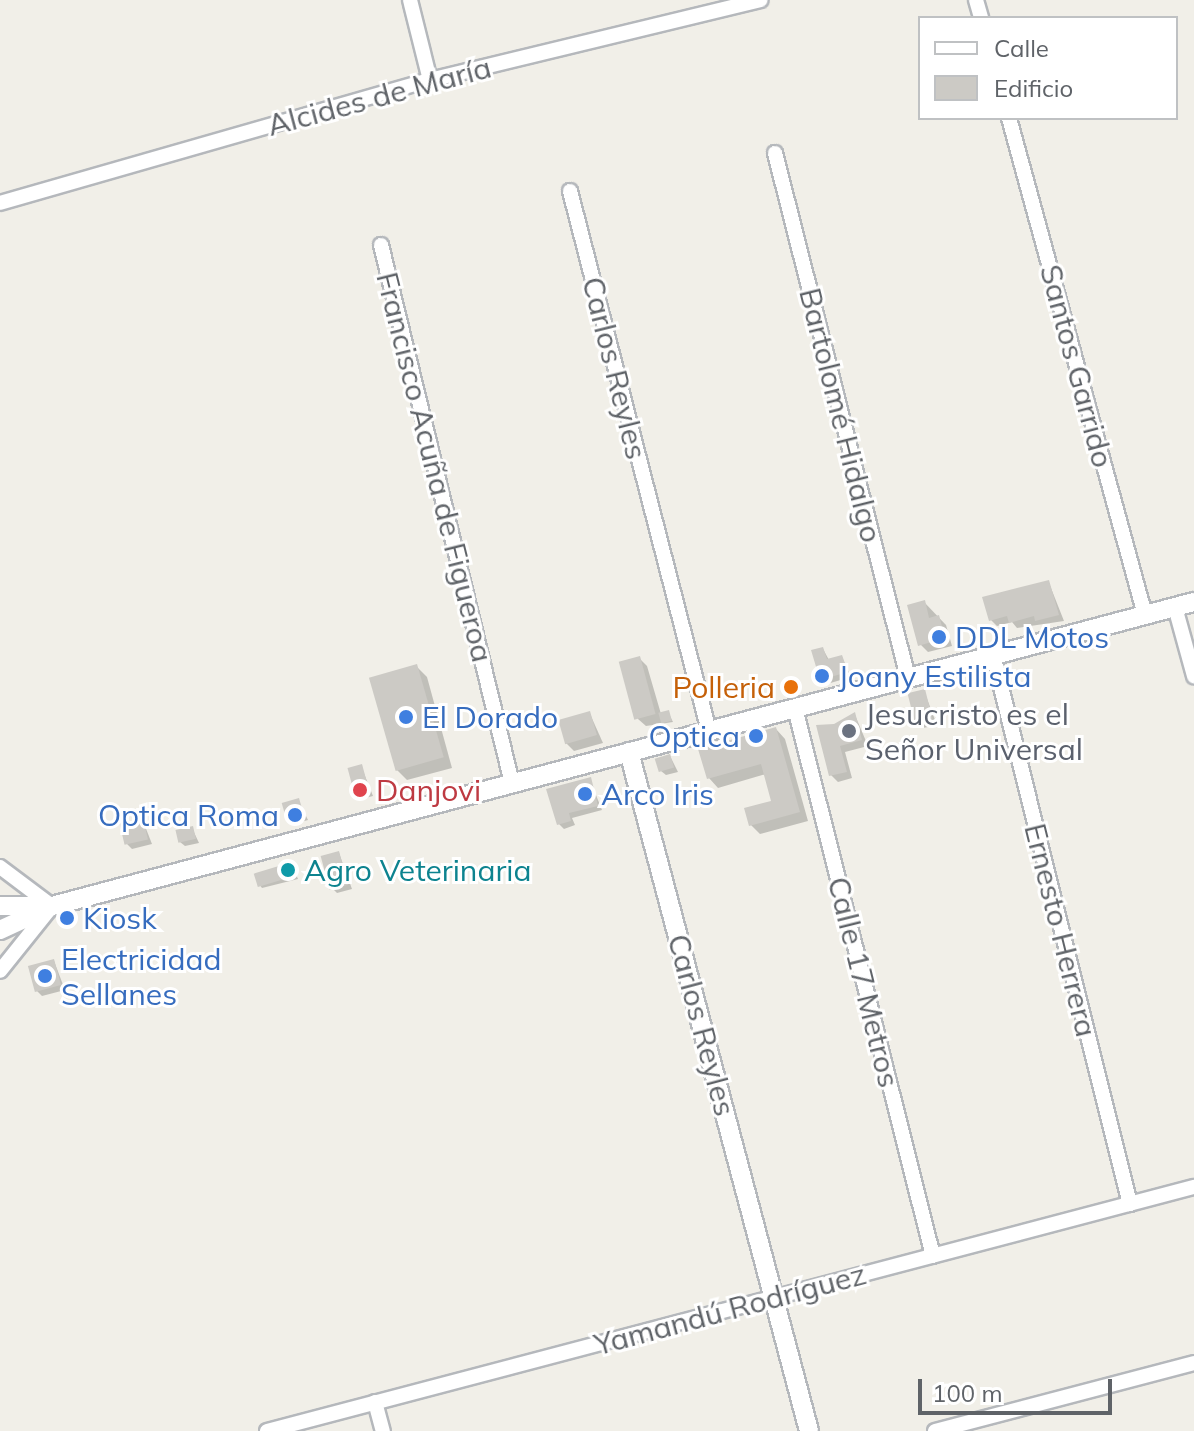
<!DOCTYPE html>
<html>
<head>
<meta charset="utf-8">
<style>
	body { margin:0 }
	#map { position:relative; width:1194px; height:1431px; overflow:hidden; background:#f1efe8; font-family:Mulish,sans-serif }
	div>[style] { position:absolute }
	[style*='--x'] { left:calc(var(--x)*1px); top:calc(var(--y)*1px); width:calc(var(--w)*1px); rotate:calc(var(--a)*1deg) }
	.shadow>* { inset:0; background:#0003 }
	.building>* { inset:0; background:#cccac5; transform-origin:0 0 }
	.roads { filter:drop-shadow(2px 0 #b5b8bc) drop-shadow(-2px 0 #b5b8bc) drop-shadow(0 2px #b5b8bc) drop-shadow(0 -2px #b5b8bc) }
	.street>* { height:14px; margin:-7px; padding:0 7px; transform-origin:7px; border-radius:7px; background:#fff }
	.secondary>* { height:18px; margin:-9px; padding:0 9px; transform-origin:9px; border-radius:9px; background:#fff }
	.dots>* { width:22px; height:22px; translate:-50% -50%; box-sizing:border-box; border:4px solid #fff; border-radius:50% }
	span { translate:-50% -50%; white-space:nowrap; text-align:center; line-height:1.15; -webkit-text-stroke:6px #fff; paint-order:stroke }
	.street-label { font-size:30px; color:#5f6368 }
	.shop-label { font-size:30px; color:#366cbe }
	.left { translate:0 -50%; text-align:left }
	.right { translate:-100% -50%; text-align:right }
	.food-label { font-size:30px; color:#c56008 }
	.worship-label { font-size:30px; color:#5b616d }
	.health-label { font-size:30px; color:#be3a42 }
	.culture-label { font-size:30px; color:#0d838f }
	.legend { position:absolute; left:918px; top:16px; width:260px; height:104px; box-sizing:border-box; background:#fff; border:2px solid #bfc1c3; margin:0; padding:10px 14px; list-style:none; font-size:24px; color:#5f6368 }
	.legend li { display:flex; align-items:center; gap:16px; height:40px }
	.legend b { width:40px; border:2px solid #bfc1c3 }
	.scale { position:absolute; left:918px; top:1379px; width:194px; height:36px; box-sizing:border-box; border:4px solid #5f6368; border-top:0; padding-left:10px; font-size:24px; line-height:28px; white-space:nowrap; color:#5f6368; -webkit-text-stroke:6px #fff; paint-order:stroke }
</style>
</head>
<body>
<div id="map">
	<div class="shadow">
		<div style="clip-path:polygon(1049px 583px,1064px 621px,1017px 628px,1012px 622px,997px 626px,991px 620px)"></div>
		<div style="clip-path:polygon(924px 602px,946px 625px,952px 646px,928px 652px,920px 644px)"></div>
		<div style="clip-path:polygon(823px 649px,829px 660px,842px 657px,851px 677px,827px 684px,822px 679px)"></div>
		<div style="clip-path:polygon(639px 658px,647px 666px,661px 714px,668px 712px,673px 722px,646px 726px,638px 719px)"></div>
		<div style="clip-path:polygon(416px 666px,427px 677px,452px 768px,407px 780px,396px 769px)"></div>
		<div style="clip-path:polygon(924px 691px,937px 725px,923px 728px,918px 724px)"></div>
		<div style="clip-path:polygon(590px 714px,603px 743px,574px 751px,566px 743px)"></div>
		<div style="clip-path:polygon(855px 715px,868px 746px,845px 752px,852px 778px,838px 782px,831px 775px,835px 726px)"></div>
		<div style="clip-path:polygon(776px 729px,785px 739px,808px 821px,760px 834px,751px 825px,773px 802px,766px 774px,718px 788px,709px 778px)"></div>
		<div style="clip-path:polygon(670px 756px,678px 772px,666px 775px,661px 771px)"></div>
		<div style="clip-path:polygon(361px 766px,373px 796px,361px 799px,357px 794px)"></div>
		<div style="clip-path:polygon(590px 780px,602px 810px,572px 818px,575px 825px,564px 829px,559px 824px)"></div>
		<div style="clip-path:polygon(298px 800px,308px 820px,294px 824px,289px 819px)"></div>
		<div style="clip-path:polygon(143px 821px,152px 844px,132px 849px,127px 844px)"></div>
		<div style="clip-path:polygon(192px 828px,199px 843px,185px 846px,180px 842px)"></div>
		<div style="clip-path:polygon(339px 853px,352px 889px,337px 893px,332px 888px)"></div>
		<div style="clip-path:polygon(291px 864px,298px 879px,262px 888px,259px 884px)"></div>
		<div style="clip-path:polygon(54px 961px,65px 990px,42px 996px,37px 991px)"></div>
	</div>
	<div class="building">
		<div style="clip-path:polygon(1049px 580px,1059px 615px,1035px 621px,1034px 616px,1009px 623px,1007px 616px,989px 621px,982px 597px)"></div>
		<div style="clip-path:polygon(925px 600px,929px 618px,939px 615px,945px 638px,918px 646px,907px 605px)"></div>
		<div style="clip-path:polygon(823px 647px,827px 659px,842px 655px,848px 672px,820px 680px,811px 650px)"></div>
		<div style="left:640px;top:656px;width:60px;height:22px;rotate:75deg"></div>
		<div style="left:417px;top:664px;width:97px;height:50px;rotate:74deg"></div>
		<div style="left:925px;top:689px;width:32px;height:18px;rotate:76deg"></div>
		<div style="left:669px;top:710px;width:11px;height:11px;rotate:75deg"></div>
		<div style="left:590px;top:711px;width:25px;height:33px;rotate:74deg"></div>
		<div style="clip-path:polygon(855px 712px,862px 740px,840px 746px,847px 772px,829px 776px,816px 725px,834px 724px)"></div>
		<div style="clip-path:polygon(776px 727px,800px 812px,749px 826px,744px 808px,771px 801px,761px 764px,707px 779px,698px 749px)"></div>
		<div style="left:670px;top:754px;width:14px;height:16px;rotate:73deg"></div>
		<div style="left:362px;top:764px;width:28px;height:15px;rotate:75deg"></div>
		<div style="clip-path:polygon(591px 777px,598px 806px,569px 813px,571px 821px,557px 825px,546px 789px)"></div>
		<div style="left:299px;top:798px;width:19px;height:18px;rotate:74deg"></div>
		<div style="left:143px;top:818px;width:22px;height:24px;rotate:77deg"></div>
		<div style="left:193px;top:826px;width:13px;height:18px;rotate:77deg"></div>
		<div style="left:339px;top:851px;width:35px;height:19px;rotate:75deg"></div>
		<div style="left:292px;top:862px;width:14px;height:40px;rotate:73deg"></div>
		<div style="left:54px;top:959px;width:27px;height:27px;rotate:75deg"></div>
	</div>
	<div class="roads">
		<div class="street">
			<div style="--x:410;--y:0;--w:82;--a:76"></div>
			<div style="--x:976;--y:0;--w:19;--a:74"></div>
			<div style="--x:1009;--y:118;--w:515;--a:74.7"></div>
			<div style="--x:775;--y:153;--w:542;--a:75.78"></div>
			<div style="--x:570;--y:191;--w:558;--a:75.57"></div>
			<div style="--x:0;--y:203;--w:447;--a:-16"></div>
			<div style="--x:430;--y:80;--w:340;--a:-13.6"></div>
			<div style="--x:381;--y:245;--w:554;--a:76.32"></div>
			<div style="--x:1175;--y:607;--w:72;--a:74.6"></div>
			<div style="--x:993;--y:655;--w:566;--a:75.99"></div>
			<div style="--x:795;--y:708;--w:565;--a:75.87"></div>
			<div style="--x:0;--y:867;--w:65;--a:36.9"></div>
			<div style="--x:52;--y:906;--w:83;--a:128.7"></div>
			<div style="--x:375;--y:1402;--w:30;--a:75"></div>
			<div style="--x:267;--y:1431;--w:959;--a:-14.75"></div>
			<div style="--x:935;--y:1431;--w:268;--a:-14.7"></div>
		</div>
		<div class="secondary">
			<div style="--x:629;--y:752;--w:702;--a:75.15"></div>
			<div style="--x:0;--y:906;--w:41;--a:0"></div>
			<div style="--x:0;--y:930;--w:57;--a:-24.8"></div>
			<div style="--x:52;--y:906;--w:1182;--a:-14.91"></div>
		</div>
	</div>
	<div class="dots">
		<div style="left:939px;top:637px;background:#3f7fe0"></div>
		<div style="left:822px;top:676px;background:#3f7fe0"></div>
		<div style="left:791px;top:687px;background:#e8710a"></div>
		<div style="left:406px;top:717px;background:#3f7fe0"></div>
		<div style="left:849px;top:731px;background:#6b7280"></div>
		<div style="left:756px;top:736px;background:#3f7fe0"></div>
		<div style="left:360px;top:790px;background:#e0444e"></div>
		<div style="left:585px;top:794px;background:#3f7fe0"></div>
		<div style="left:295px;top:815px;background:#3f7fe0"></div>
		<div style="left:288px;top:870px;background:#0f9aa8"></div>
		<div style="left:67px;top:918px;background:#3f7fe0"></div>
		<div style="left:45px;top:976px;background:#3f7fe0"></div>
	</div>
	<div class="street-label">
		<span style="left:379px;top:96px;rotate:-15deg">Alcides de María</span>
		<span style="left:1077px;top:366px;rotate:75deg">Santos Garrido</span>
		<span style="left:615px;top:368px;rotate:76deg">Carlos Reyles</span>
		<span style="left:841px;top:415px;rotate:76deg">Bartolomé Hidalgo</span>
		<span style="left:435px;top:467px;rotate:76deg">Francisco Acuña de Figueroa</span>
		<span style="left:1061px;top:930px;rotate:76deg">Ernesto Herrera</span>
		<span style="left:864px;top:982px;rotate:76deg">Calle 17 Metros</span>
		<span style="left:702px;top:1025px;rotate:75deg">Carlos Reyles</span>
		<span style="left:730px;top:1309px;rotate:-15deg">Yamandú Rodríguez</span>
	</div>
	<div class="shop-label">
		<span class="left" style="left:955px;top:637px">DDL Motos</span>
		<span class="left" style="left:838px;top:676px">Joany Estilista</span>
		<span class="left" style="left:422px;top:717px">El Dorado</span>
		<span class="right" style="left:740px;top:736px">Optica</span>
		<span class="left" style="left:601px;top:794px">Arco Iris</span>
		<span class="right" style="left:279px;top:815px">Optica Roma</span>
		<span class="left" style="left:83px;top:918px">Kiosk</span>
		<span class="left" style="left:61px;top:976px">Electricidad<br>Sellanes</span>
	</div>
	<div class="food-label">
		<span class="right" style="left:775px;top:687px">Polleria</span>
	</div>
	<div class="worship-label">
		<span class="left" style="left:865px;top:731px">Jesucristo es el<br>Señor Universal</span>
	</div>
	<div class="health-label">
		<span class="left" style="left:376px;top:790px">Danjovi</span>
	</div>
	<div class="culture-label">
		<span class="left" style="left:304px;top:870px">Agro Veterinaria</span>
	</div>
	<ul class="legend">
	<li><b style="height:10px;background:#fff"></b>Calle</li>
	<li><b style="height:22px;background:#cccac5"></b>Edificio</li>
	</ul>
	<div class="scale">100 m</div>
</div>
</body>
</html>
